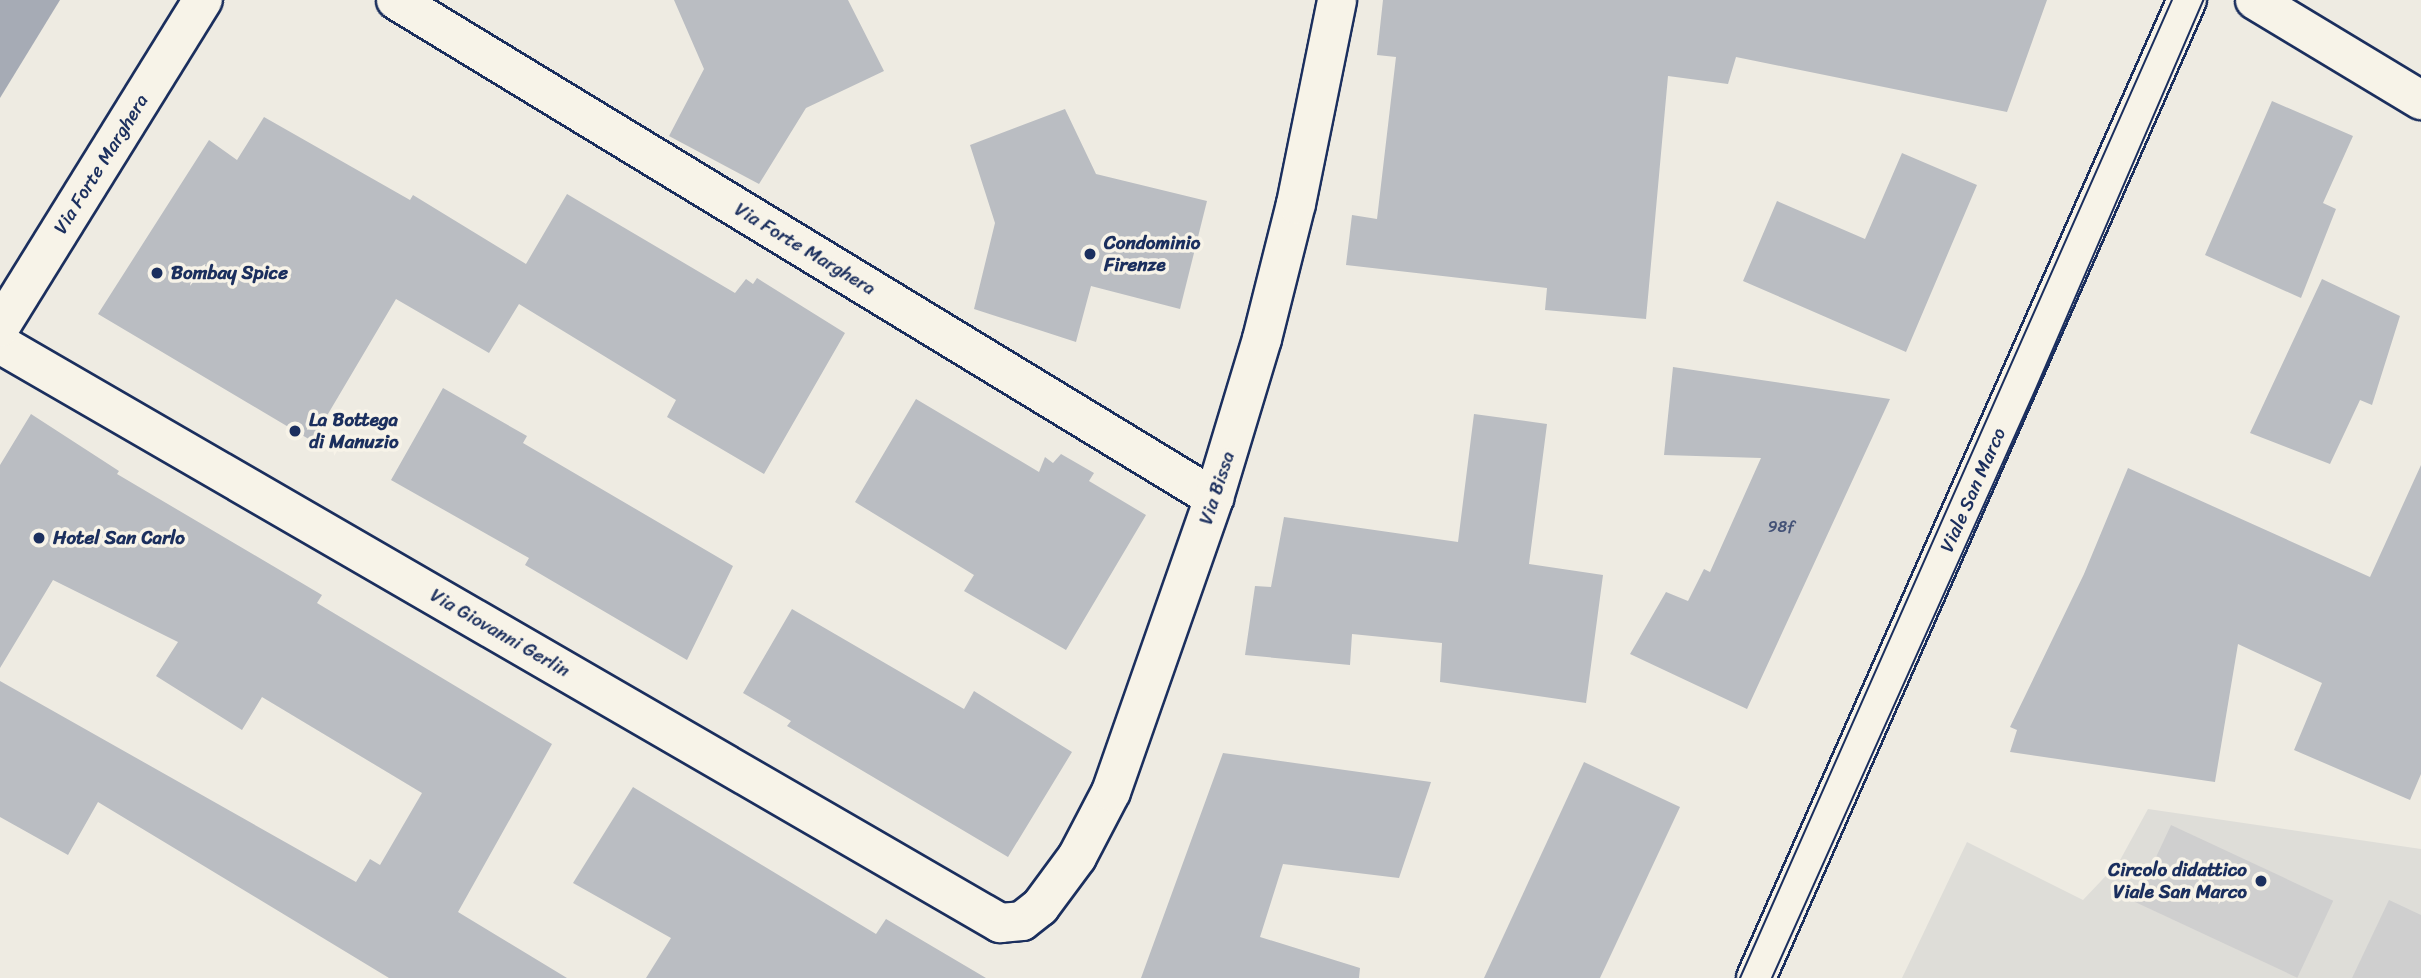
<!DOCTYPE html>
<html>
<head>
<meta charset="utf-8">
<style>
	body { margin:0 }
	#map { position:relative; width:2421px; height:978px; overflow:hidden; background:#eeebe2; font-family:Sriracha,sans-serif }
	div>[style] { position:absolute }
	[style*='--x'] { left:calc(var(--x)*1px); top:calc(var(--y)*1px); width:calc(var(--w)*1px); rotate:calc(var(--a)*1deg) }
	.built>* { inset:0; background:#deddd8 }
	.green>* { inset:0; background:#cfcfcf; transform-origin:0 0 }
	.water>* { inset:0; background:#a6abb5 }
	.building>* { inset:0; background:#babdc2 }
	.roads { filter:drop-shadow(2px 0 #1b2f5e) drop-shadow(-2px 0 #1b2f5e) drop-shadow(0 2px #1b2f5e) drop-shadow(0 -2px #1b2f5e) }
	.minor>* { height:38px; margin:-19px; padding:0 19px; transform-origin:19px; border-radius:19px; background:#f7f3e8 }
	.tertiary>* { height:38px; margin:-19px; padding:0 19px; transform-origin:19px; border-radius:19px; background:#f7f3e8 }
	.tram>* { height:2px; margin:-1px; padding:0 1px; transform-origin:1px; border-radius:1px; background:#1b2f5e }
	.dots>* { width:19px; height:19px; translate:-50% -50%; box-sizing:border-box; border:4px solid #f7f3e8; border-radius:50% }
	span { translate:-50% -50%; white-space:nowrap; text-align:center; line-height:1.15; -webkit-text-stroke:7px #f7f3e8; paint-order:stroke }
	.number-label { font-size:16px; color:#435277 }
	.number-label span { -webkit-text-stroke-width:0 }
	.street-label { font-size:19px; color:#1b2f5e }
	.poi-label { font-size:19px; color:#1b2f5e; font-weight:700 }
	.left { translate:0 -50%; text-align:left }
	.right { translate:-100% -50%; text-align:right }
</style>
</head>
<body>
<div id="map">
	<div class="built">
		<div style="clip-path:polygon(2148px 809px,2421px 849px,2421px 978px,1902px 978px,1967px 842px,2083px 900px,2119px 862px)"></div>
	</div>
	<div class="green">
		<div style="left:2171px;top:825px;width:179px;height:85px;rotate:25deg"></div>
		<div style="clip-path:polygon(2389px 900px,2421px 915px,2421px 978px,2352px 978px)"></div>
	</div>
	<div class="water">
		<div style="clip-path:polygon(0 0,60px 0,0 98px)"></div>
	</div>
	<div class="building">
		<div style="clip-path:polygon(674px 0,848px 0,884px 71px,806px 108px,759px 184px,669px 136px,704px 69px)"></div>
		<div style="clip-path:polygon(1383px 0,2047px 0,2007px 112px,1736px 57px,1728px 84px,1668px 76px,1646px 319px,1545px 310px,1547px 288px,1346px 265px,1352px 215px,1377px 219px,1396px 57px,1377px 55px)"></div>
		<div style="clip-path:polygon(2272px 101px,2353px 136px,2323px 203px,2336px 209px,2301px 298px,2205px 255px)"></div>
		<div style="clip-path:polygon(1065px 109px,1096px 174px,1207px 201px,1180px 309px,1091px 286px,1076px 342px,974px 309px,995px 223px,970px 145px)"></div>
		<div style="clip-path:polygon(264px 117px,410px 200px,413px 195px,526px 264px,567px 194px,735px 293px,746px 279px,753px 284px,757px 278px,845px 333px,764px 474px,667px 417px,676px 400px,519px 304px,489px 353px,396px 299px,312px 441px,98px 314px,209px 140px,237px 160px)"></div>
		<div style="clip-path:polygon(1902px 153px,1977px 185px,1906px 352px,1743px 281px,1777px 201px,1865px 239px)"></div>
		<div style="clip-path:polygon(2322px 279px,2400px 316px,2372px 405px,2360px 400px,2330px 464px,2250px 433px)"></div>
		<div style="clip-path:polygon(1673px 367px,1890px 399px,1747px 709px,1630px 654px,1666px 592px,1688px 601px,1704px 569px,1710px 572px,1761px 458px,1664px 455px)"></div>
		<div style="clip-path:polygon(443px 388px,527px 436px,523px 443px,733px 566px,687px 660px,525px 565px,529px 558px,391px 480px)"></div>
		<div style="clip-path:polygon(916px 399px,1039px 472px,1045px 457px,1053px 463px,1061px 454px,1094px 473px,1089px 481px,1146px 515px,1066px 650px,964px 591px,974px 575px,855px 502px)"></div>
		<div style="clip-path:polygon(31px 414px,119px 471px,117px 474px,322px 595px,317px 603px,552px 744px,458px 912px,567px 978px,389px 978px,98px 802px,68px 855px,0 817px,0 681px,356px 882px,370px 859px,380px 865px,422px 793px,262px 697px,242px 730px,156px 676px,178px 642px,53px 580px,0 668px,0 465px)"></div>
		<div style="clip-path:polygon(1474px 414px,1547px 424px,1529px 564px,1603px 575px,1586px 703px,1440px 682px,1442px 643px,1352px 634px,1350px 665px,1245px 655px,1255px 586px,1271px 587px,1284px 517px,1458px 542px)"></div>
		<div style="clip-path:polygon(2421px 465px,2421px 774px,2410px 800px,2294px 750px,2322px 683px,2238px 644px,2215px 782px,2010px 752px,2017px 730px,2010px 727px,2084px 574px,2128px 468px,2370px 577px)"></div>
		<div style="clip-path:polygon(792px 609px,964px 709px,974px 691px,1072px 752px,1008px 857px,787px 726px,791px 721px,743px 693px)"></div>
		<div style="clip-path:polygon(1223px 753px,1431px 782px,1399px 878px,1283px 864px,1260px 937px,1360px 968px,1359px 978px,1141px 978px)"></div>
		<div style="clip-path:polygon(1584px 762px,1680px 807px,1600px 978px,1484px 978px)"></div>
		<div style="clip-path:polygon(633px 787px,876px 934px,886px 919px,986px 978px,646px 978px,671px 938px,573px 883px)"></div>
	</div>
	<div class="roads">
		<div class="minor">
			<div style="--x:396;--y:0;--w:958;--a:31.33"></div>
			<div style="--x:2255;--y:0;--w:194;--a:31.1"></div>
			<div style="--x:0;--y:344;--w:1156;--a:30.07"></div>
			<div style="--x:1000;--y:923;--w:22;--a:-5"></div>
			<div style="--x:1022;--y:921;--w:23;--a:-38"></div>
			<div style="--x:1040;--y:907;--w:62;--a:-53.5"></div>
			<div style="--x:1077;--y:857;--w:73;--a:-62.4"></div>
			<div style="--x:1111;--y:792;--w:312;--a:-70.7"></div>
			<div style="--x:1214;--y:498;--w:166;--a:-73.2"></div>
			<div style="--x:1262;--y:339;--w:139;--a:-75.9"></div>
			<div style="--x:1296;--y:204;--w:208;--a:-78.6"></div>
		</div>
		<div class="tertiary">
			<div style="--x:0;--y:327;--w:385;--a:-58.2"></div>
			<div style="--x:1756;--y:978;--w:1069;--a:-66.22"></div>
		</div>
	</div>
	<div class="tram">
		<div style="--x:1740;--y:978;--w:1069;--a:-66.17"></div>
		<div style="--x:1772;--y:978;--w:643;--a:-65.87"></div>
		<div style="--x:2035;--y:391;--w:426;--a:-66.7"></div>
	</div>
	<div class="dots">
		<div style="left:1090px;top:254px;background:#1b2f5e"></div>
		<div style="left:157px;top:273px;background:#1b2f5e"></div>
		<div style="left:295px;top:431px;background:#1b2f5e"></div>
		<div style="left:39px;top:538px;background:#1b2f5e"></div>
		<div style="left:2261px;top:881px;background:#1b2f5e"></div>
	</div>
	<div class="number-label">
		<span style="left:1781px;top:527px">98f</span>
	</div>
	<div class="street-label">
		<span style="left:101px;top:164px;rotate:-58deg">Via Forte Marghera</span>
		<span style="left:805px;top:249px;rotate:31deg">Via Forte Marghera</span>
		<span style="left:1217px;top:488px;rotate:-72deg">Via Bissa</span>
		<span style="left:1973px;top:490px;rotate:-66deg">Viale San Marco</span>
		<span style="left:500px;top:633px;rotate:30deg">Via Giovanni Gerlin</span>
	</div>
	<div class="poi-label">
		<span class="left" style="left:1104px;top:254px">Condominio<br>Firenze</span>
		<span class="left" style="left:171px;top:273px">Bombay Spice</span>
		<span class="left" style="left:309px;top:431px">La Bottega<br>di Manuzio</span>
		<span class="left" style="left:53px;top:538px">Hotel San Carlo</span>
		<span class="right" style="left:2247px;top:881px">Circolo didattico<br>Viale San Marco</span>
	</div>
</div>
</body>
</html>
